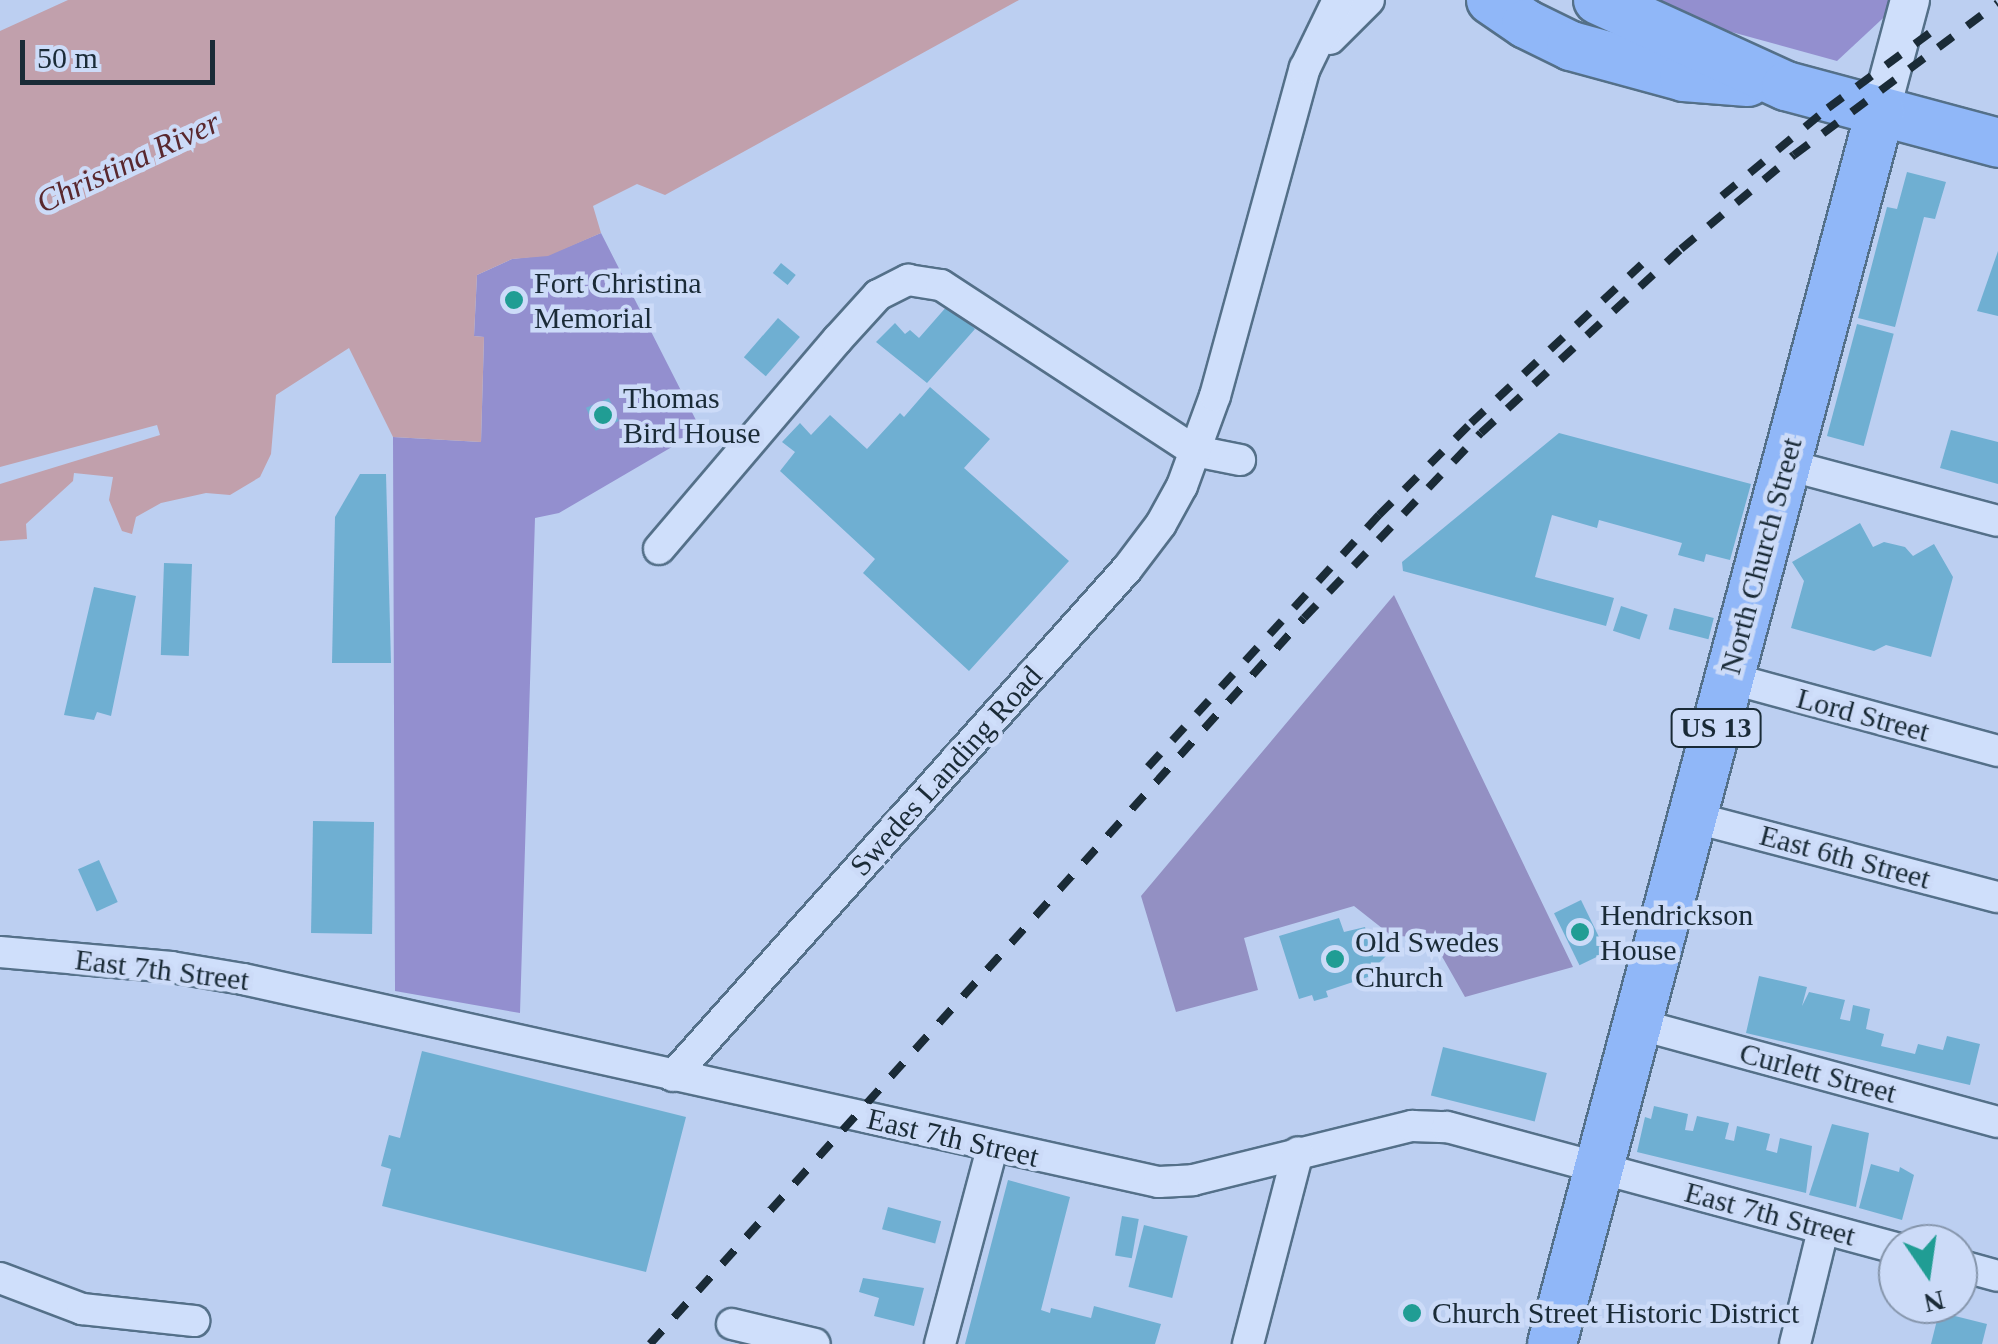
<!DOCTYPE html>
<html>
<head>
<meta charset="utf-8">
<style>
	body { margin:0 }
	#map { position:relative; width:1998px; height:1344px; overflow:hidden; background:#bccff1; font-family:"Times New Roman",serif }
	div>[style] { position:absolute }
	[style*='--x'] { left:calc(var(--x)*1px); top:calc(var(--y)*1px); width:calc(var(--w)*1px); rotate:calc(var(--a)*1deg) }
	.green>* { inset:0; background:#938fcf }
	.cemetery>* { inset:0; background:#9390c3 }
	.water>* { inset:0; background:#c1a0ac }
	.pier>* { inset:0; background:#bccff1 }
	.building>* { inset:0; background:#6fafd2; transform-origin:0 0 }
	.roads { filter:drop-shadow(2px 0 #547089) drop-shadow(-2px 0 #547089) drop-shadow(0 2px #547089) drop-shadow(0 -2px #547089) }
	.minor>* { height:30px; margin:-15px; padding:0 15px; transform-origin:15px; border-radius:15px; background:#cfdffb }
	.tertiary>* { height:38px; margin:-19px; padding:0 19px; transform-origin:19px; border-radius:19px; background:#cfdffb }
	.primary>* { height:48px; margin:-24px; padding:0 24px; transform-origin:24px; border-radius:24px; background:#90b7f8 }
	.rail>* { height:8px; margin-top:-4px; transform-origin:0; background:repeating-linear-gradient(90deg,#1a2b37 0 18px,transparent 0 36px) }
	.dots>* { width:28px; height:28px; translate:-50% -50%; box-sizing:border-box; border:5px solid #ccdbf8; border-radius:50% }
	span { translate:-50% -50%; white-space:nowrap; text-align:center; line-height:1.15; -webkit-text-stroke:9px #ccdbf8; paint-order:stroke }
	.shield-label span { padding:2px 8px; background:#ccdbf8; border:2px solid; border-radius:8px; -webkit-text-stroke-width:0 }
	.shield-label { font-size:28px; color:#1a2b37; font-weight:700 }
	.poi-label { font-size:30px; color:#1a2b37 }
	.left { translate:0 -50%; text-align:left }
	.street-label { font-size:30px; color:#1a2b37 }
	.water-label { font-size:32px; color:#59282e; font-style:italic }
	.north { position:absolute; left:1878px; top:1224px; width:100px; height:100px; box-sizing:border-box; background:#ccdbf8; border:2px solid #8595ab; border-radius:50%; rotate:167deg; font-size:28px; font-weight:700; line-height:40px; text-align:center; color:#1a2b37 }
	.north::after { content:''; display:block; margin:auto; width:35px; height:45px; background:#209d94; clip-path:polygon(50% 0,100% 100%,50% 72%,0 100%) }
	.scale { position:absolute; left:20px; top:40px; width:195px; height:45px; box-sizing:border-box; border:5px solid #1a2b37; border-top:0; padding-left:12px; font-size:30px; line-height:35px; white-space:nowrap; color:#1a2b37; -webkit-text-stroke:8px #ccdbf8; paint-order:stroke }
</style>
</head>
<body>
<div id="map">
	<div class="green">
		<div style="clip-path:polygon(1651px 0,1897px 0,1895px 7px,1837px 61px,1695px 22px)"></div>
		<div style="clip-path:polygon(601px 233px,701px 430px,559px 513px,535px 518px,520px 1013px,395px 991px,393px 437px,481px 442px,484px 337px,474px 336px,477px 275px,512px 259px,548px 255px)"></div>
	</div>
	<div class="cemetery">
		<div style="clip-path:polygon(1394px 595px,1573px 967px,1465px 997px,1431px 937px,1392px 936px,1354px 906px,1244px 938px,1258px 990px,1176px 1012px,1141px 896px)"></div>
	</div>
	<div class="water">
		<div style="clip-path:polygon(68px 0,1019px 0,665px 195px,637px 184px,593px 206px,601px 233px,548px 256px,512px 259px,477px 275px,474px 336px,484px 337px,481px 442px,393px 437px,349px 348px,276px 395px,271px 454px,260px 477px,230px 495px,206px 493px,161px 503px,136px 517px,132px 534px,122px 531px,109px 500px,113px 477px,74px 473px,73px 481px,26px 524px,27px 539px,0 541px,0 31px)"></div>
	</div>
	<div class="pier">
		<div style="clip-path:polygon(157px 425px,160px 435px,0 484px,0 467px)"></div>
	</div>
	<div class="building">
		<div style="clip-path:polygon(1907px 172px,1946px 182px,1935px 219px,1924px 217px,1895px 327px,1858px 318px,1887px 207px,1897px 209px)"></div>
		<div style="clip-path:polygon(1998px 251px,1998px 316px,1977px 311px)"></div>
		<div style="left:781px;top:263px;width:19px;height:13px;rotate:39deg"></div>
		<div style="clip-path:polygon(948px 305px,975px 329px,927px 383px,876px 342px,895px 323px,905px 334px,910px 330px,919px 338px)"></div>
		<div style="left:778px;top:318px;width:29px;height:52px;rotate:41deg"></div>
		<div style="left:1857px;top:324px;width:38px;height:116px;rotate:15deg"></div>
		<div style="clip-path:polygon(930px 387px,990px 439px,964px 468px,1069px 561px,969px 671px,863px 573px,875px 559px,780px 471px,795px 452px,782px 442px,800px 423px,811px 435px,830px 415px,867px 449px,900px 413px,904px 417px)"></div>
		<div style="left:609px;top:398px;width:25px;height:25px;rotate:67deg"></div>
		<div style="clip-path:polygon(1951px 430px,1998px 442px,1998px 484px,1940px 468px)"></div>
		<div style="clip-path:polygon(1559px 433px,1751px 484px,1730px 560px,1706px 554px,1704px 562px,1678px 555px,1682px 543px,1599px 520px,1597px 528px,1552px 515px,1535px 577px,1614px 598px,1606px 626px,1403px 571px,1402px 562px)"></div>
		<div style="clip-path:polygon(360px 474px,386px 474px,391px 663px,332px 663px,335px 517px)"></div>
		<div style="clip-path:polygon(1860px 523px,1873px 547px,1884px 542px,1905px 547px,1913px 556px,1934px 544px,1953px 577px,1931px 657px,1886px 645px,1874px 651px,1791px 628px,1804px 581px,1792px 562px)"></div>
		<div style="left:164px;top:563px;width:28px;height:92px;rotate:2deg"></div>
		<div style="clip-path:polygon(94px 587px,136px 596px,111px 716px,97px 712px,94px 720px,64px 715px)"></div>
		<div style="left:1621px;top:606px;width:28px;height:26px;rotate:18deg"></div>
		<div style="left:1674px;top:608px;width:41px;height:22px;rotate:14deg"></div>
		<div style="left:313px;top:821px;width:61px;height:112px;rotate:1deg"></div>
		<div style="left:99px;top:860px;width:46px;height:23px;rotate:66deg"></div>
		<div style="left:1581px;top:900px;width:58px;height:30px;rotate:64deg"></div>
		<div style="clip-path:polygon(1339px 918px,1344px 932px,1365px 927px,1368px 938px,1384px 937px,1389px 953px,1378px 964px,1380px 973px,1326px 991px,1328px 997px,1314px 1001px,1312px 995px,1299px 999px,1279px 936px)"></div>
		<div style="clip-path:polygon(1759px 976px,1807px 987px,1802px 1006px,1809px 992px,1845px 1000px,1840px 1019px,1850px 1021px,1853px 1005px,1870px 1009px,1866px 1029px,1884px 1034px,1881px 1046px,1915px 1054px,1918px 1044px,1943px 1050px,1947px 1036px,1980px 1044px,1970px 1085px,1746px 1033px)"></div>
		<div style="left:1443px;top:1047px;width:107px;height:50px;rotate:14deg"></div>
		<div style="clip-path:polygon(422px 1051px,686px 1117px,646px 1272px,382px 1206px,391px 1169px,381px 1166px,389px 1135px,400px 1138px)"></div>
		<div style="clip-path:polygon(1654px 1106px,1688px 1114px,1685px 1130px,1693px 1131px,1697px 1116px,1729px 1123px,1725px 1139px,1734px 1141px,1737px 1126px,1770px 1134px,1766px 1150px,1777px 1153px,1780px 1138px,1812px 1146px,1806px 1193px,1637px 1152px,1645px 1117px,1651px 1119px)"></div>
		<div style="clip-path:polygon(1832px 1124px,1869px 1133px,1856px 1207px,1809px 1195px)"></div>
		<div style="clip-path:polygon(1871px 1164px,1899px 1172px,1900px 1167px,1914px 1175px,1902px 1220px,1859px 1208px)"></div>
		<div style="clip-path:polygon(1008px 1180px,1070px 1197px,1041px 1310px,1050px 1313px,1051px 1308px,1091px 1318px,1094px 1306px,1161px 1324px,1155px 1344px,965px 1344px)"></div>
		<div style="left:888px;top:1207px;width:55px;height:23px;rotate:15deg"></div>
		<div style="left:1122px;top:1216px;width:17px;height:40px;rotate:10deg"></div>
		<div style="left:1144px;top:1225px;width:45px;height:64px;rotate:14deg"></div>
		<div style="clip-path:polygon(863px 1278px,924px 1288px,914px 1326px,874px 1316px,879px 1298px,859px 1292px)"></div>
		<div style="clip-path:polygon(1939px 1312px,1987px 1324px,1982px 1344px,1931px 1344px)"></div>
	</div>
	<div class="roads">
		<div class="minor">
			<div style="--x:1330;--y:39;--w:55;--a:-45"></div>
			<div style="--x:1784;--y:464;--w:221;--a:14.9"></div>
			<div style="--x:659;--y:549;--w:275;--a:-49.6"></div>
			<div style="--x:837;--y:340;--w:61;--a:-47.7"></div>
			<div style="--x:878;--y:295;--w:34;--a:-27"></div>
			<div style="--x:908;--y:280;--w:33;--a:9"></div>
			<div style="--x:941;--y:285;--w:303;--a:33.2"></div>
			<div style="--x:1195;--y:451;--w:46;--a:11.3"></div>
			<div style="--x:1729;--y:678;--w:279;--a:15.2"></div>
			<div style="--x:1692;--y:817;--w:316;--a:14.7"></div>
			<div style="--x:0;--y:952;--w:172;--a:5"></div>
			<div style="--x:171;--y:967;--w:73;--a:9.5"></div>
			<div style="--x:243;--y:979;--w:938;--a:12.5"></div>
			<div style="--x:1159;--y:1182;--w:34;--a:-3"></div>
			<div style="--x:1193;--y:1180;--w:226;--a:-13.9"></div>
			<div style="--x:1412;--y:1126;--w:35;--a:2"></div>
			<div style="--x:1447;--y:1127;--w:467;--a:15.1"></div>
			<div style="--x:1637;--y:1024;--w:374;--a:15.2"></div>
			<div style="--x:673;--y:1076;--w:681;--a:-48.16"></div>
			<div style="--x:1127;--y:569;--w:56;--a:-52.9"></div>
			<div style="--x:1161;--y:524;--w:43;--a:-61.1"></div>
			<div style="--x:1182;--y:486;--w:96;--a:-69.9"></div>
			<div style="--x:1215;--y:396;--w:340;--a:-74.7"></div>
			<div style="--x:1305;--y:68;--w:76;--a:-64.1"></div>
			<div style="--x:1958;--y:1265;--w:41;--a:15.4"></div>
			<div style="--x:0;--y:1278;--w:88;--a:20.7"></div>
			<div style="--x:82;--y:1309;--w:113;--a:6.1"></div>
			<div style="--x:732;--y:1324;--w:85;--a:13.5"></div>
			<div style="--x:940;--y:1344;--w:203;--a:-75.1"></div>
			<div style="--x:1248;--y:1344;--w:198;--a:-75.4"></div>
			<div style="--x:1795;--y:1344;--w:117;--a:-76.2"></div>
		</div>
		<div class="tertiary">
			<div style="--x:1880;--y:112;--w:116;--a:-75"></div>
		</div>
		<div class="primary">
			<div style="--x:1491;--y:0;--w:42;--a:34.4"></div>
			<div style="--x:1526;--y:24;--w:50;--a:26.1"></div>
			<div style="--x:1571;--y:46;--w:117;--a:15.3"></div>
			<div style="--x:1684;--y:77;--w:64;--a:4.5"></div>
			<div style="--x:1598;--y:0;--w:207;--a:24.6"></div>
			<div style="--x:1786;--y:86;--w:220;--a:15"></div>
			<div style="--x:1552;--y:1344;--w:1275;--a:-75.09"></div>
		</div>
	</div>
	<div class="rail">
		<div style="--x:1722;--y:196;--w:138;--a:-39.7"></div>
		<div style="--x:1828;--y:108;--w:142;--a:-36.4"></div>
		<div style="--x:1148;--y:767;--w:342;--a:-47.5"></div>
		<div style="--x:1379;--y:515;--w:130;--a:-45"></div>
		<div style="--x:1471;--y:423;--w:233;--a:-42.9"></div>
		<div style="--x:650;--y:1344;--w:977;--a:-47.99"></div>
		<div style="--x:1304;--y:618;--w:256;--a:-46.3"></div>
		<div style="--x:1481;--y:433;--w:272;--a:-42.6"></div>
		<div style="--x:1681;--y:249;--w:147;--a:-39.8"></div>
		<div style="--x:1794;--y:155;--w:254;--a:-36.7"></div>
	</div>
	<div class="dots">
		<div style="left:514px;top:300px;background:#209d94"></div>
		<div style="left:603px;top:415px;background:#209d94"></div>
		<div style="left:1580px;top:932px;background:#209d94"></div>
		<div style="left:1335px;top:959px;background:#209d94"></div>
		<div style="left:1412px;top:1313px;background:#209d94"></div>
	</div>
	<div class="shield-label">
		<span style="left:1716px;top:728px">US 13</span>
	</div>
	<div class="poi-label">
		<span class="left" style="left:534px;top:300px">Fort Christina<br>Memorial</span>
		<span class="left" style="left:623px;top:415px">Thomas<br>Bird House</span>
		<span class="left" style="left:1600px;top:932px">Hendrickson<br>House</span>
		<span class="left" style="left:1355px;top:959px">Old Swedes<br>Church</span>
		<span class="left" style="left:1432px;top:1313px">Church Street Historic District</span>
	</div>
	<div class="street-label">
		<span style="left:1761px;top:556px;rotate:-75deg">North Church Street</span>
		<span style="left:1863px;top:715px;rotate:15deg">Lord Street</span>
		<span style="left:946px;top:771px;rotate:-48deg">Swedes Landing Road</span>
		<span style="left:1845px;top:857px;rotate:15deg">East 6th Street</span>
		<span style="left:162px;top:970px;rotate:7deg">East 7th Street</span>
		<span style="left:1818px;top:1073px;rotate:15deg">Curlett Street</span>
		<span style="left:953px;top:1138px;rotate:13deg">East 7th Street</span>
		<span style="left:1770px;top:1214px;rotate:15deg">East 7th Street</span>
	</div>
	<div class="water-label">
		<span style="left:128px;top:162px;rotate:-25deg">Christina River</span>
	</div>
	<div class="north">N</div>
	<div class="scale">50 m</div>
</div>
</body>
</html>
